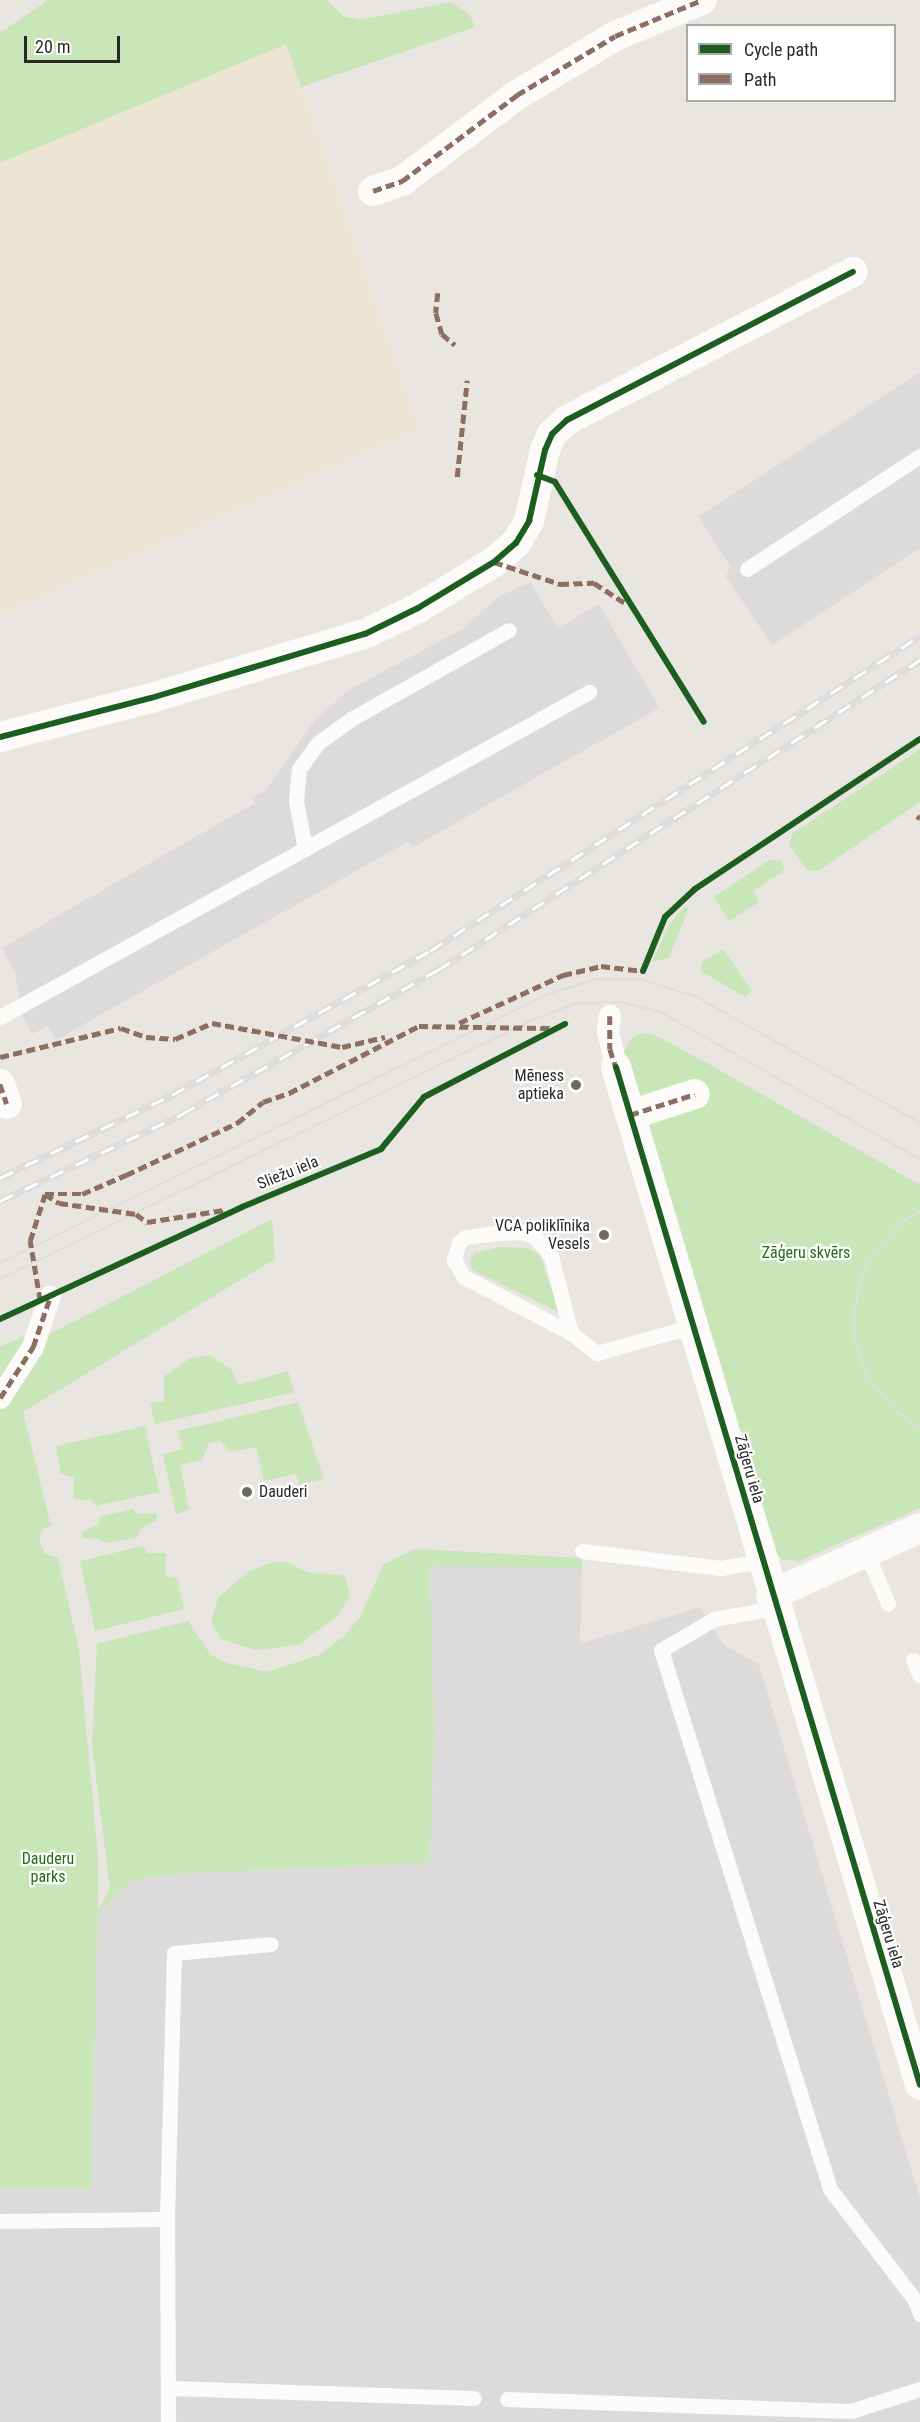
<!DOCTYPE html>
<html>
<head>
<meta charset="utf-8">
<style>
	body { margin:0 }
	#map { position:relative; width:920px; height:2422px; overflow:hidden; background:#e9e5e0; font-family:"Roboto Condensed",sans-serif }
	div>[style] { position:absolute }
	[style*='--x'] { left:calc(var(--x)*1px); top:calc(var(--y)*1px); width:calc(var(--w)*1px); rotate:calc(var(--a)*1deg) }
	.industrial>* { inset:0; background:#dddadc }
	.education>* { inset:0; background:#ede5d4 }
	.green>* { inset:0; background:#c8e6b7 }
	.service>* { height:15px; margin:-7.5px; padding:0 7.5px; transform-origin:7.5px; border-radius:7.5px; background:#fcfbfa }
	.pedestrian>* { height:22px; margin:-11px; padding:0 11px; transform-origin:11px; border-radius:11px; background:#fcfbfa }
	.minor>* { height:30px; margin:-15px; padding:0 15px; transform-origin:15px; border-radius:15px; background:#fcfbfa }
	.tram>* { height:1.5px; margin:-0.75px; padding:0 0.75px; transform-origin:0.75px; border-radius:0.75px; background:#dddddf }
	.rail>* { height:7px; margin-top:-3.5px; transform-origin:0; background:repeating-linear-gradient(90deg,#fff 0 14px,#dddddf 0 28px); box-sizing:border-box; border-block:2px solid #dddddf }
	.quiet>* { height:4.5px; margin-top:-2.25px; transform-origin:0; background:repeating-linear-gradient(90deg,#8d6e63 0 9px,transparent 0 13.5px) }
	.cycleway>* { height:6px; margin:-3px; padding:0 3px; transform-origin:3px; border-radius:3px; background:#1b5e20 }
	.dots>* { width:16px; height:16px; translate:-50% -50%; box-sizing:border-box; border:3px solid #fff; border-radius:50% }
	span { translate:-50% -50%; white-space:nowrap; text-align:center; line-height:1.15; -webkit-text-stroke:4.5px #fff; paint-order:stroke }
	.poi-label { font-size:16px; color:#2a2a2a }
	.right { translate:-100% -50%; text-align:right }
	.left { translate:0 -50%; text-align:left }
	.street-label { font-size:16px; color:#2a2a2a }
	.park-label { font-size:16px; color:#246c16 }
	.legend { position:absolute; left:686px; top:24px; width:210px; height:78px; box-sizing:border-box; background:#fff; border:2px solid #aaa; margin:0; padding:8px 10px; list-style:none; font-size:18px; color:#2a2a2a }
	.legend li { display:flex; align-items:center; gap:12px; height:30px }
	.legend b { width:30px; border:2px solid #aaa }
	.scale { position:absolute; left:24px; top:36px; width:96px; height:27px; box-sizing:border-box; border:3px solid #2a2a2a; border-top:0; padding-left:8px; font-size:18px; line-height:21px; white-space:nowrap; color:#2a2a2a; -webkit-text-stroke:4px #fff; paint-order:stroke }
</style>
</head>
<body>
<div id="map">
	<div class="industrial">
		<div style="clip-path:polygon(920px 372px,920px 548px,772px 645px,726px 577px,730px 566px,698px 517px)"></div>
		<div style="clip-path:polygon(530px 582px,558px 628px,599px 604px,659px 708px,413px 847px,409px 841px,56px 1040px,48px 1026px,32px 1034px,23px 1017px,15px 972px,2px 948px,255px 803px,252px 798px,265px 791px,315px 720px,349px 690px,461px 630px,500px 596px)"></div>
		<div style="clip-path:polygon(430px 1565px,582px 1569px,580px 1644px,700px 1607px,723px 1644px,759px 1665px,920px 2199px,920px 2422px,0 2422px,0 2189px,91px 2189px,98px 1912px,131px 1881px,176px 1874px,430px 1863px,434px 1735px)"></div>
	</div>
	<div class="education">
		<div style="clip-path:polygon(286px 44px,419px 429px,0 615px,0 163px)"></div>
	</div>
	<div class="green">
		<div style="clip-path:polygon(48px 0,327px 0,343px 16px,359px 20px,451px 2px,470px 15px,475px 27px,301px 87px,286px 44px,0 163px,0 33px)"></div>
		<div style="clip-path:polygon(920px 749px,920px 802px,818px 871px,807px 870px,789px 845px,792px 834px)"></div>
		<div style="clip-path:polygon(771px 859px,781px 861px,785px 870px,753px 891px,759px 902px,729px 921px,714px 897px)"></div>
		<div style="clip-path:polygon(685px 906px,689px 908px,669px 958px,652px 962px,669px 925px)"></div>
		<div style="clip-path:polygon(723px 949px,752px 991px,745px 997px,701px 971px,702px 962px)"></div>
		<div style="clip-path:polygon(642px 1033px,653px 1034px,707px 1063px,920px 1185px,920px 1508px,799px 1561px,783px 1560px,773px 1551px,623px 1052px,633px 1037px)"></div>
		<div style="clip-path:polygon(272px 1219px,275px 1259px,23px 1412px,51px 1526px,42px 1529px,39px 1539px,45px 1554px,58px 1558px,79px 1650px,98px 1856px,98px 1910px,110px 1889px,92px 1745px,97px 1644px,188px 1621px,210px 1654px,226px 1663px,267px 1672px,319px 1655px,344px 1636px,360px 1617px,383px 1565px,415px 1549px,582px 1558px,582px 1569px,430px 1566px,434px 1735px,430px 1863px,176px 1874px,131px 1881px,98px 1912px,91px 2189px,0 2189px,0 1346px,40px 1331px,52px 1333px)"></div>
		<div style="clip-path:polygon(500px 1247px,528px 1248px,540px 1255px,559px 1312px,472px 1270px,470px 1262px,474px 1253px)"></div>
		<div style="clip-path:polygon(209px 1355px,231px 1369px,239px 1385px,288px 1371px,294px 1392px,155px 1424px,150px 1403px,164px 1401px,164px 1376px,191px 1358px)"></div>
		<div style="clip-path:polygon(298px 1402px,324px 1479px,299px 1484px,296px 1474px,264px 1481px,256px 1447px,231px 1452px,220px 1441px,209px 1443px,202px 1460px,180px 1465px,189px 1510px,176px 1514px,163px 1454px,182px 1449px,178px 1431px)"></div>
		<div style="clip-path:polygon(145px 1426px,159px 1492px,96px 1506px,91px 1500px,73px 1499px,74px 1477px,61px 1474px,56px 1446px)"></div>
		<div style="clip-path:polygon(133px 1509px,137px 1514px,156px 1513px,157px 1520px,140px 1529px,138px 1537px,106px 1543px,98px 1538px,84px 1539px,82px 1532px,99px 1524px,101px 1516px)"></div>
		<div style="clip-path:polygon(143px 1546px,147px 1553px,166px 1553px,165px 1576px,177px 1578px,184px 1609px,95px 1631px,80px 1561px)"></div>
		<div style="clip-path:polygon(274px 1562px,286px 1562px,308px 1572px,345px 1576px,350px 1596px,337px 1616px,298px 1645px,256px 1650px,221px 1639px,211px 1621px,218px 1598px,249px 1571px)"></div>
	</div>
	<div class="service">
		<div style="--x:747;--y:569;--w:207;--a:-33.2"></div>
		<div style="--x:305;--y:849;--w:49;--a:-100.6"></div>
		<div style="--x:296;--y:801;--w:32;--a:-85"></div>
		<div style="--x:299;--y:769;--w:32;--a:-54"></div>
		<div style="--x:318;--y:743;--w:41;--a:-36"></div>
		<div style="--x:351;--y:719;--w:181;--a:-29.4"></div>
		<div style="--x:0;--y:1017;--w:673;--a:-28.89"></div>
		<div style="--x:571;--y:1333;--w:80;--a:-104.6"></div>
		<div style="--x:551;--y:1256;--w:26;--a:-130"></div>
		<div style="--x:534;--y:1236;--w:13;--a:-162"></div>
		<div style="--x:522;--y:1232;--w:27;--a:178"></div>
		<div style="--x:495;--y:1233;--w:30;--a:172"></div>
		<div style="--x:465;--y:1237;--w:8;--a:140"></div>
		<div style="--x:459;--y:1242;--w:19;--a:106"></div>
		<div style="--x:454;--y:1260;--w:20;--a:60"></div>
		<div style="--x:464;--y:1277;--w:121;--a:27.6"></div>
		<div style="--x:571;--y:1333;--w:33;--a:38"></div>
		<div style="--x:597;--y:1353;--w:100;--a:-15.7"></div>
		<div style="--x:582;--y:1551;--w:140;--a:7"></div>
		<div style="--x:721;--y:1568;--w:41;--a:-9.9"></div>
		<div style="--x:866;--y:1552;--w:56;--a:66.7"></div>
		<div style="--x:775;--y:1608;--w:62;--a:169.8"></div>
		<div style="--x:714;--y:1619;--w:61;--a:149.7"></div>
		<div style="--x:661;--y:1650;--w:565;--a:72.59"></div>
		<div style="--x:830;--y:2189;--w:140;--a:52.6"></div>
		<div style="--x:915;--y:2300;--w:15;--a:70"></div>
		<div style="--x:913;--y:1660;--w:17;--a:66"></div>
		<div style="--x:167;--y:2219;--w:266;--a:-88.5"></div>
		<div style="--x:174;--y:1953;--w:97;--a:-5.3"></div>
		<div style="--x:0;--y:2221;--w:167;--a:-0.7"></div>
		<div style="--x:167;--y:2219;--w:203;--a:89.7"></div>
		<div style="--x:169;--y:2388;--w:305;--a:1.9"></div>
		<div style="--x:507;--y:2399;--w:344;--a:2"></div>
		<div style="--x:851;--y:2411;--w:72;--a:-17.7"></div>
	</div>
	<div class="pedestrian">
		<div style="--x:610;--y:1016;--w:15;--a:98"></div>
		<div style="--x:608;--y:1031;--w:37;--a:77"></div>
		<div style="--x:0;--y:1398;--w:61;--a:-57.1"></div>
		<div style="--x:33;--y:1347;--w:53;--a:-71.2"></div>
	</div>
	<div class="minor">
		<div style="--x:373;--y:191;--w:31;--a:-19"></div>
		<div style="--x:402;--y:181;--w:144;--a:-36.8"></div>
		<div style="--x:517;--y:95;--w:114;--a:-31"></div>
		<div style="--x:615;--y:36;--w:94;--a:-22.5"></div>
		<div style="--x:0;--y:737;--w:156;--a:-14.5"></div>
		<div style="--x:151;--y:698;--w:223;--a:-16.7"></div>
		<div style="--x:365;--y:634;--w:59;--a:-26.1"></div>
		<div style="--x:418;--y:608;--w:89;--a:-31.2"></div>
		<div style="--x:494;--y:562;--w:29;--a:-41"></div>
		<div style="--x:516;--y:543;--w:26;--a:-59"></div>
		<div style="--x:529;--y:521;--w:73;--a:-77.3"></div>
		<div style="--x:545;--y:450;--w:17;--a:-66"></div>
		<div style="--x:552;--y:434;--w:21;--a:-43"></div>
		<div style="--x:567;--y:420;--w:322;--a:-27.4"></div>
		<div style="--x:616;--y:1067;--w:1062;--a:73.37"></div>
		<div style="--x:0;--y:1084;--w:21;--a:71"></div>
		<div style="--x:630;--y:1115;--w:68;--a:-17.9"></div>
		<div style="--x:771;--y:1595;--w:163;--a:-24.2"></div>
	</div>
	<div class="tram">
		<div style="--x:920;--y:1212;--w:23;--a:149"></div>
		<div style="--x:900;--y:1224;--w:41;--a:131.1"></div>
		<div style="--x:873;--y:1255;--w:21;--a:119"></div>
		<div style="--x:863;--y:1273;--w:42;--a:102.4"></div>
		<div style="--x:854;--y:1314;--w:23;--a:88"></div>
		<div style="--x:855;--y:1337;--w:44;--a:71.6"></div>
		<div style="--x:869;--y:1379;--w:45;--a:49.5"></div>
		<div style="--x:898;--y:1413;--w:26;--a:32"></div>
		<div style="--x:0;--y:1263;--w:608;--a:-26.14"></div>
		<div style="--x:546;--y:995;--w:52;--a:-17.7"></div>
		<div style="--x:596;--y:979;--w:44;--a:0"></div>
		<div style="--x:640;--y:979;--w:58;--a:17.2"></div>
		<div style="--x:695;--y:996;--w:258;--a:29.4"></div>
		<div style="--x:0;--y:1279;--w:592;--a:-25.96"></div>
		<div style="--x:532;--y:1020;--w:48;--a:-20.7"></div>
		<div style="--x:577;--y:1003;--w:43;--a:-1.3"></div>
		<div style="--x:620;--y:1002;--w:42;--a:13.7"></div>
		<div style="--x:661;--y:1012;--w:298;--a:29.6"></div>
	</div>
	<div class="rail">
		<div style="--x:0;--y:1178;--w:191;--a:-25.8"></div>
		<div style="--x:172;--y:1095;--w:295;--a:-29.2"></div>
		<div style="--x:430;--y:951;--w:583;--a:-32.74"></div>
		<div style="--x:0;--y:1201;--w:202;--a:-25.5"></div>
		<div style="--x:182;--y:1114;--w:294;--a:-29.4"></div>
		<div style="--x:438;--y:970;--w:573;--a:-32.75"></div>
	</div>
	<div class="quiet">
		<div style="--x:373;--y:191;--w:31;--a:-19"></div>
		<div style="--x:402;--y:181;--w:144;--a:-36.8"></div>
		<div style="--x:517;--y:95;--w:114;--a:-31"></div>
		<div style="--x:615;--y:36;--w:94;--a:-22.5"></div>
		<div style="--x:438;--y:293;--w:20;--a:96"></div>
		<div style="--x:436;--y:313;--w:22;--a:74"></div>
		<div style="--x:442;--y:334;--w:17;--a:40"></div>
		<div style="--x:457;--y:477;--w:97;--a:-84.1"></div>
		<div style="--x:494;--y:562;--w:70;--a:18.4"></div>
		<div style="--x:560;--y:584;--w:34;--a:-2"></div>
		<div style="--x:594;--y:583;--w:40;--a:32.9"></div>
		<div style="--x:917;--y:816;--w:4;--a:34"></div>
		<div style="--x:610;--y:1016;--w:33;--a:90"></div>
		<div style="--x:610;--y:1049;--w:23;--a:72"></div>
		<div style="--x:459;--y:1023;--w:115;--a:-24.8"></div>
		<div style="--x:563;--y:975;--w:39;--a:-13"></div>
		<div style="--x:601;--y:966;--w:42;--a:6.8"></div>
		<div style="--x:0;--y:1057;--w:124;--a:-13.5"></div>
		<div style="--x:121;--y:1028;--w:27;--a:20"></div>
		<div style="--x:146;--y:1037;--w:29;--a:4"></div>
		<div style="--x:175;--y:1039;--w:40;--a:-23.4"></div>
		<div style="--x:212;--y:1023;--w:132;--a:10.5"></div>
		<div style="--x:342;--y:1047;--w:44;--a:-13.1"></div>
		<div style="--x:0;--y:1084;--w:21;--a:71"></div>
		<div style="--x:630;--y:1115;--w:68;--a:-17.9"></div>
		<div style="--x:45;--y:1194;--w:37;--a:0"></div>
		<div style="--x:82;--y:1194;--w:48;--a:-23.4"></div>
		<div style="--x:126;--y:1175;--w:123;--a:-25.1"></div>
		<div style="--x:237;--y:1123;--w:33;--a:-39"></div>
		<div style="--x:263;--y:1102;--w:28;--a:-19"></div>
		<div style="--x:289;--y:1093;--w:146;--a:-27.3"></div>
		<div style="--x:419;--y:1026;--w:134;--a:0.9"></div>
		<div style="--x:45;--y:1194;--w:17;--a:33"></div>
		<div style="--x:59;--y:1203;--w:78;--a:8.1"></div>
		<div style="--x:136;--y:1214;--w:14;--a:36"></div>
		<div style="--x:147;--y:1222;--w:78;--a:-8.9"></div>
		<div style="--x:40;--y:1301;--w:61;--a:-99.5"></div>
		<div style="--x:30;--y:1241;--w:49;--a:-72.3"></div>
		<div style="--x:0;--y:1398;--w:61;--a:-57.1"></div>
		<div style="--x:33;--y:1347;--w:53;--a:-71.2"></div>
	</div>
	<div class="cycleway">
		<div style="--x:537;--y:475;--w:19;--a:21"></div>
		<div style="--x:555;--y:482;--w:282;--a:58.2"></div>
		<div style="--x:0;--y:737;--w:156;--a:-14.5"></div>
		<div style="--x:151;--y:698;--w:223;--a:-16.7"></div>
		<div style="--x:365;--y:634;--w:59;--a:-26.1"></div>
		<div style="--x:418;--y:608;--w:89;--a:-31.2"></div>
		<div style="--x:494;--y:562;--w:29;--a:-41"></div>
		<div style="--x:516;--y:543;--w:26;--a:-59"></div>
		<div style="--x:529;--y:521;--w:73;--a:-77.3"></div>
		<div style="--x:545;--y:450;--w:17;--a:-66"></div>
		<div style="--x:552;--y:434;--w:21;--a:-43"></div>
		<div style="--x:567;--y:420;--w:322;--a:-27.4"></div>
		<div style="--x:643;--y:971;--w:58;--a:-67.8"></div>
		<div style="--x:665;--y:917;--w:41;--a:-43"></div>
		<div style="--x:695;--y:889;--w:270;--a:-33.7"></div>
		<div style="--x:616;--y:1067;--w:1062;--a:73.37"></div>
		<div style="--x:0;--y:1319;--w:267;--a:-24.8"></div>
		<div style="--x:242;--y:1207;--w:151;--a:-22.6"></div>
		<div style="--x:381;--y:1149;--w:67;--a:-50.4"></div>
		<div style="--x:424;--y:1097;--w:159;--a:-27.4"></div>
	</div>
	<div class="dots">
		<div style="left:576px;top:1085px;background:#6d6b6a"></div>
		<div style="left:604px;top:1235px;background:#6d6b6a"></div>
		<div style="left:247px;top:1492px;background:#6d6b6a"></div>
	</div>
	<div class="poi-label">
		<span class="right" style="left:564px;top:1085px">Mēness<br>aptieka</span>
		<span class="right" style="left:590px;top:1235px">VCA poliklīnika<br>Vesels</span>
		<span class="left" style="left:259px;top:1492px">Dauderi</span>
	</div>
	<div class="street-label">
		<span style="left:288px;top:1173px;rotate:-22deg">Sliežu iela</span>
		<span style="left:749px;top:1469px;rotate:74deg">Zāģeru iela</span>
		<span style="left:888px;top:1934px;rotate:73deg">Zāģeru iela</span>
	</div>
	<div class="park-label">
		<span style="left:806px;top:1253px">Zāģeru skvērs</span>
		<span style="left:48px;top:1868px">Dauderu<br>parks</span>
	</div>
	<ul class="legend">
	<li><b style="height:8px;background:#1b5e20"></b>Cycle path</li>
	<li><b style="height:8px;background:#8d6e63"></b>Path</li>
	</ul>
	<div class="scale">20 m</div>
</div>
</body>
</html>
